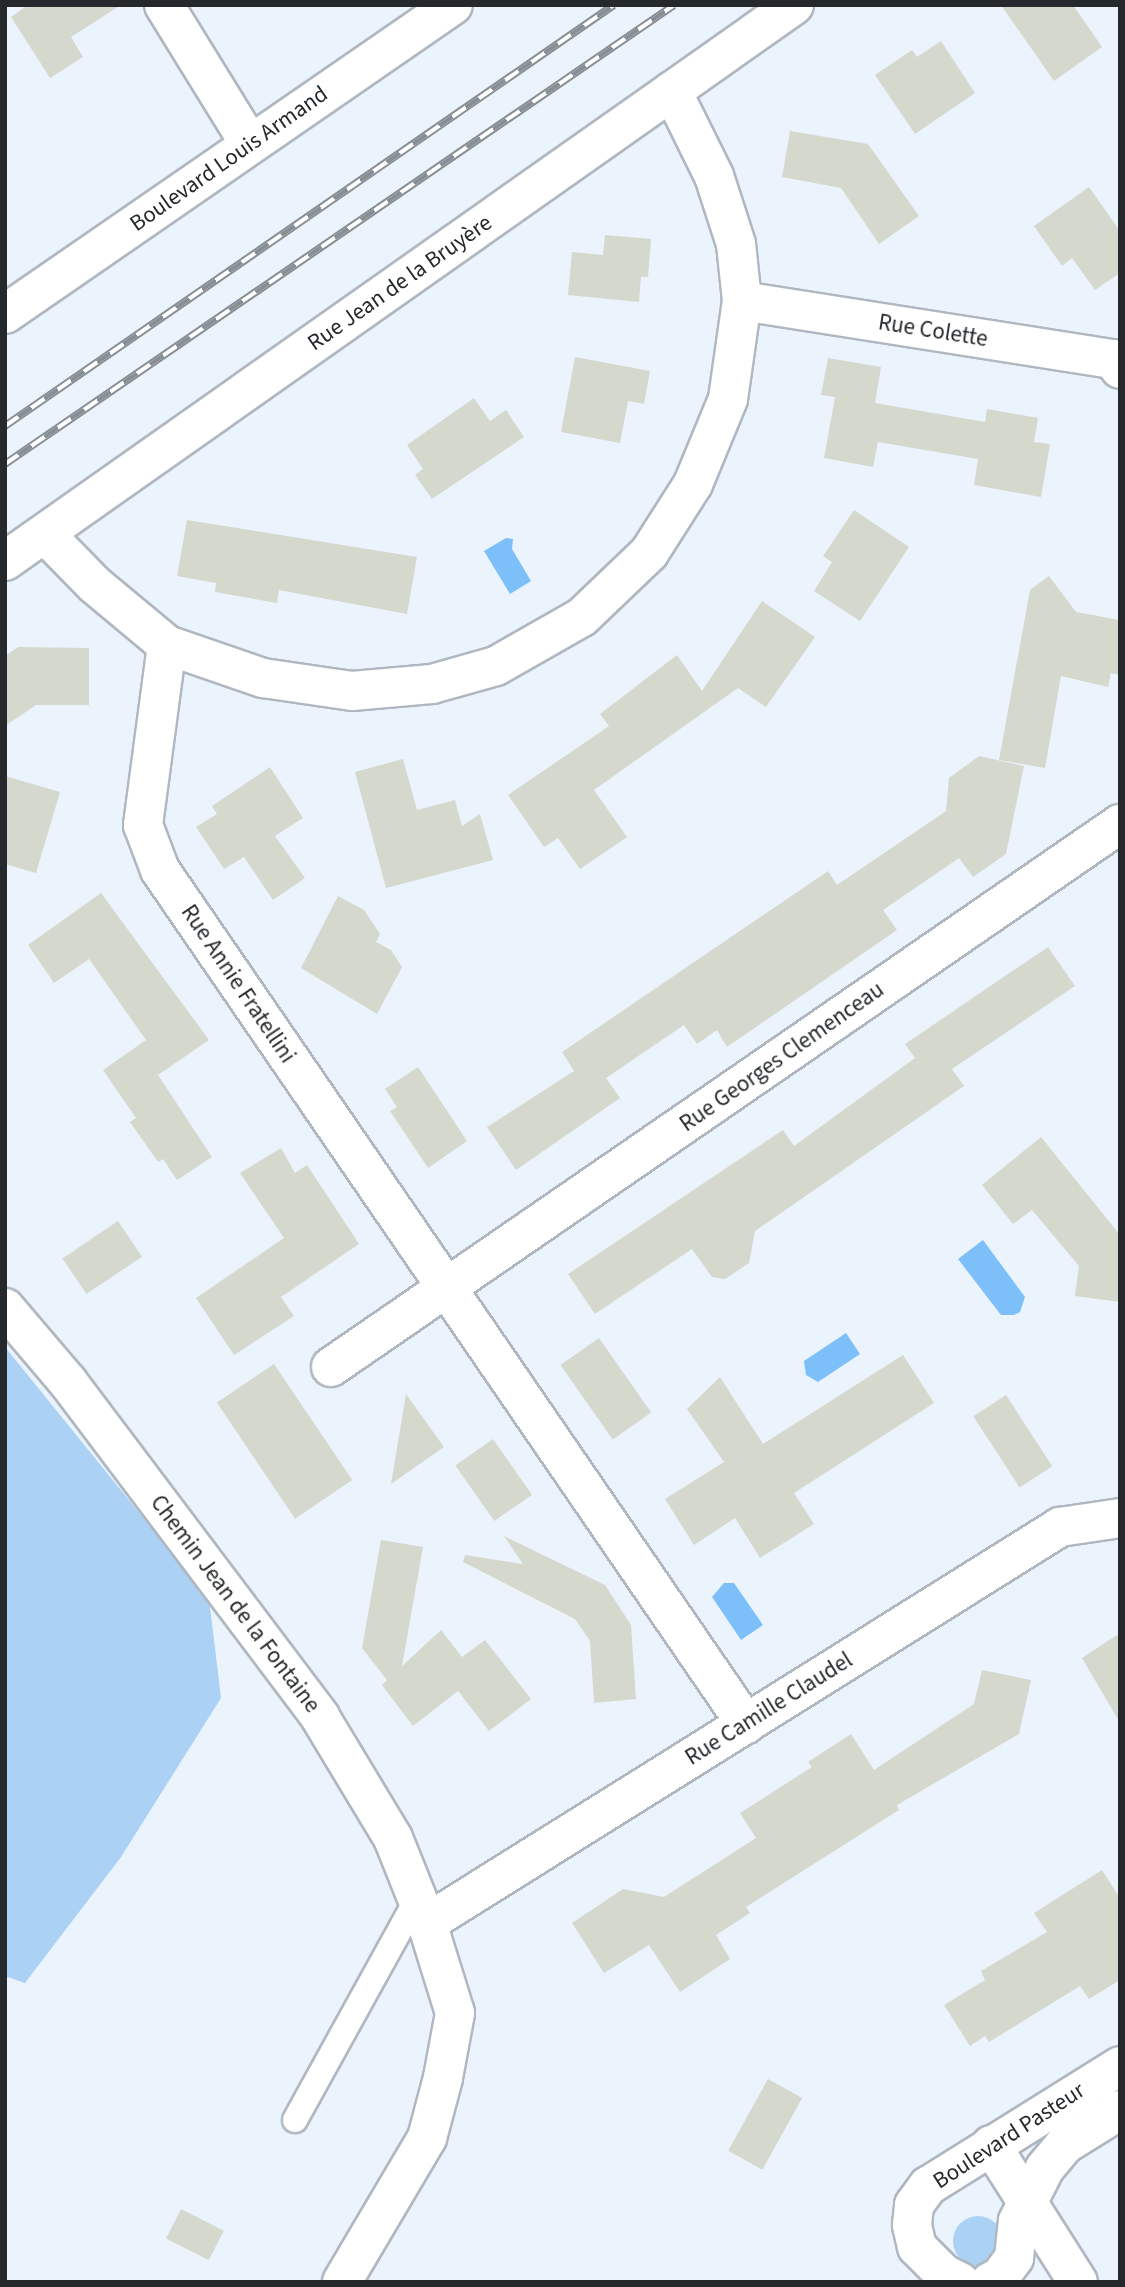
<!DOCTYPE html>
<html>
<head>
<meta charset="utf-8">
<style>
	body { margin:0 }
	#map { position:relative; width:1125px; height:2287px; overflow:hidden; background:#ebf4fd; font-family:"Source Sans 3",sans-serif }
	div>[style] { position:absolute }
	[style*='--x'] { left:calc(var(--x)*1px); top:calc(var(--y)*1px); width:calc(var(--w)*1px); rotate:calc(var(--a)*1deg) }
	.green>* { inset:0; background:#abd1f4 }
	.round { border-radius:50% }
	.water>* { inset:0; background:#7dbff9 }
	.building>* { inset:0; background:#d5d8cc; transform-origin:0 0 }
	.roads { filter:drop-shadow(2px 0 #afb8c1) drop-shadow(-2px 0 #afb8c1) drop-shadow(0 2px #afb8c1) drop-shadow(0 -2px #afb8c1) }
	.service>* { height:24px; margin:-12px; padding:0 12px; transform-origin:12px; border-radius:12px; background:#fff }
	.minor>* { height:38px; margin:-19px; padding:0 19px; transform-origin:19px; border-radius:19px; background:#fff }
	.rail>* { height:8px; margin-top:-4px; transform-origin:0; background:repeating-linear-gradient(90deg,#fff 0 16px,#878e94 0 32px); box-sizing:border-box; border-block:2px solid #878e94 }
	span { translate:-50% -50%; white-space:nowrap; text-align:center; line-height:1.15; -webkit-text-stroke:5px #fff; paint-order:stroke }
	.street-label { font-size:23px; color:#25292c }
	.frame { position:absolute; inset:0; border:7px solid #25292c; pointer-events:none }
</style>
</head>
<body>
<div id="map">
	<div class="green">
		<div style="clip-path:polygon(5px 1347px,209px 1599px,221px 1698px,121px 1857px,25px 1983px,5px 1976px)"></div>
		<div class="round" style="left:953px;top:2216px;width:50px;height:50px"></div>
	</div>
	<div class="water">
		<div style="clip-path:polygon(506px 538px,513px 539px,512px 549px,531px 581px,510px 594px,484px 551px)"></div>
		<div style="clip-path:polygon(983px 1240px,1025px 1297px,1020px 1312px,1014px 1315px,1001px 1315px,958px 1259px)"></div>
		<div style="clip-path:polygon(846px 1333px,860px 1354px,818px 1382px,806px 1375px,804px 1361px)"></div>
		<div style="clip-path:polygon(724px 1583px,734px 1583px,763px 1625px,741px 1640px,712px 1597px)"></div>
	</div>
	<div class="building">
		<div style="clip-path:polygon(28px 5px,121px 5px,71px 37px,83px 57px,50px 78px,11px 17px)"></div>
		<div style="clip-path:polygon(1001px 5px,1073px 5px,1102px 47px,1054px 81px)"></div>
		<div style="clip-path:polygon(941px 41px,975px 93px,915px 134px,875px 75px,912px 50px,917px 57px)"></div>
		<div style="clip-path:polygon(790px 131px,868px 144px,919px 216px,879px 244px,841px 188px,782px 177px)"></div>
		<div style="clip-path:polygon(1089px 187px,1120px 231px,1120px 273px,1095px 290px,1072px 258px,1062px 266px,1034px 226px)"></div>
		<div style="clip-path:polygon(605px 235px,651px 239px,648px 277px,641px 277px,639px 302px,568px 295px,572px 252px,603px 255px)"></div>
		<div style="clip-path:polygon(575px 357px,650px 371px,644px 404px,628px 401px,620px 443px,561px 432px)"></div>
		<div style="clip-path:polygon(828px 358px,881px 367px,875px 403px,985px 422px,987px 409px,1038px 418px,1034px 442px,1050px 444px,1041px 497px,974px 485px,978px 459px,878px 442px,873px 467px,824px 458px,835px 397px,821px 395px)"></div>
		<div style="clip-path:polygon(474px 398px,490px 421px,506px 410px,524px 437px,432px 499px,415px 475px,423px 469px,407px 445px)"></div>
		<div style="clip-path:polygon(854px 510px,909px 547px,860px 621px,814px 591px,832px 562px,823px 556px)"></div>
		<div style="clip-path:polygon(187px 520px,417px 557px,407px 614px,279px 590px,277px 603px,215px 592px,216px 583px,177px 576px)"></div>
		<div style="clip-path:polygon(1049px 576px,1076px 612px,1120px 620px,1120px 675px,1111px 673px,1108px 687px,1061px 676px,1045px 768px,999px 760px,1030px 590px)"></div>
		<div style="clip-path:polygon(762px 601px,815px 637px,766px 707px,738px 688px,594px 790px,627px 837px,580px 869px,558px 838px,544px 847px,508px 795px,609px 726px,600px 714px,677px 655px,702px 691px)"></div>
		<div style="clip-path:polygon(18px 647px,89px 648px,89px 705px,36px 705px,5px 726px,5px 656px)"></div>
		<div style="clip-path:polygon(979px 756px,1024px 766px,1006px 854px,973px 877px,959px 858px,883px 910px,897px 930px,727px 1047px,717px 1030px,697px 1044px,684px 1025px,606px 1078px,620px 1098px,516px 1170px,487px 1127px,574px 1071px,562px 1052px,828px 871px,837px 885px,946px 811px,949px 778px)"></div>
		<div style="clip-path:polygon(403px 759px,417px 810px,455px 800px,462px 826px,480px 814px,493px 860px,386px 888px,355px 772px)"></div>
		<div style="clip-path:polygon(270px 767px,303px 818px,275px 836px,305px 878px,273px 900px,244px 857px,224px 869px,196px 827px,217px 814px,212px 806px)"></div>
		<div style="clip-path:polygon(5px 776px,60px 792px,36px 873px,5px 864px)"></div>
		<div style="clip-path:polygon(101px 893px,209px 1040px,158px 1075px,212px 1157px,177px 1180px,163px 1159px,158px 1162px,130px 1122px,136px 1118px,103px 1070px,146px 1040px,89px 959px,54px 983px,28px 945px)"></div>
		<div style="clip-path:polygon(338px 896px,364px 910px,380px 934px,376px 942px,391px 950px,402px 967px,377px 1014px,301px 968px)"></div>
		<div style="clip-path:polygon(1048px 947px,1075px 986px,952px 1069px,964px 1086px,755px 1231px,749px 1263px,725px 1279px,712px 1277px,692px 1249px,595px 1314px,568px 1274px,783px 1130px,794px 1146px,915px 1058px,905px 1044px)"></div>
		<div style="clip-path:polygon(418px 1067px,467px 1141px,428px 1168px,390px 1111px,397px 1107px,385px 1089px)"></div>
		<div style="clip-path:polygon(1041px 1137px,1120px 1235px,1120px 1302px,1075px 1296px,1079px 1266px,1032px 1210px,1013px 1224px,982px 1185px)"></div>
		<div style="clip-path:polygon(281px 1148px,295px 1173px,307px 1165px,359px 1244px,281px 1297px,294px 1316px,234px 1355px,196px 1298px,284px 1238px,240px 1173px)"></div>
		<div style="left:118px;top:1221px;width:43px;height:67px;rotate:56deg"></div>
		<div style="left:599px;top:1338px;width:91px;height:47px;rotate:55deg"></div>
		<div style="clip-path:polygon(903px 1355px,934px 1403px,794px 1493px,814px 1524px,760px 1558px,735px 1518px,694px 1545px,665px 1499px,724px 1462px,687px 1409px,720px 1377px,763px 1444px)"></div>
		<div style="left:274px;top:1364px;width:140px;height:69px;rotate:56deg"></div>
		<div style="clip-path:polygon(406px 1394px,444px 1447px,391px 1484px)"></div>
		<div style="left:1006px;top:1395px;width:85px;height:39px;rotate:57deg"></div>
		<div style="left:493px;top:1439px;width:68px;height:46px;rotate:55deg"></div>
		<div style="clip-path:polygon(504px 1536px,605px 1585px,631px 1625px,636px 1699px,594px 1703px,590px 1641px,575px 1619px,463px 1562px,465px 1555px,523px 1564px)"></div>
		<div style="clip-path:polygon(381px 1540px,423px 1547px,402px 1666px,441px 1630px,462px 1657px,485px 1640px,531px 1699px,489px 1731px,458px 1691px,413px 1726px,382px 1685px,387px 1680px,362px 1648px)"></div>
		<div style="clip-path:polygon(1120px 1633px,1120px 1723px,1082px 1658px)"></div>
		<div style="clip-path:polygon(982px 1670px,1031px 1680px,1019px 1734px,897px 1805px,899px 1810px,746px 1907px,750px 1913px,716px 1935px,730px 1959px,680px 1992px,649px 1945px,604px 1973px,572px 1923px,623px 1889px,664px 1897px,756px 1838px,740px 1813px,812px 1767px,808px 1762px,851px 1734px,874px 1770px,974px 1704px)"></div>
		<div style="clip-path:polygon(1102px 1870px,1120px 1898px,1120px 1980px,1089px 1999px,1080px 1986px,989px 2042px,985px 2036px,970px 2046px,944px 2005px,985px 1980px,981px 1971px,1047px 1932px,1034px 1913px)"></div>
		<div style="left:768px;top:2079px;width:39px;height:82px;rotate:29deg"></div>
		<div style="left:181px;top:2209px;width:48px;height:33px;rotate:27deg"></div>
	</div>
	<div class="roads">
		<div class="service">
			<div style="--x:295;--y:2120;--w:252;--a:-61.1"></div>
		</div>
		<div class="minor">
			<div style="--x:164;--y:5;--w:163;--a:58.3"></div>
			<div style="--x:742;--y:301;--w:376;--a:8.9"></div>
			<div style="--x:1113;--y:359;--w:12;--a:55"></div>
			<div style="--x:5;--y:314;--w:544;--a:-34.6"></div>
			<div style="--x:45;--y:534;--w:71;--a:45.6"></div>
			<div style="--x:95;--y:585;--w:94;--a:39.8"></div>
			<div style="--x:167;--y:645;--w:102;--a:19"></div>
			<div style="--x:263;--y:678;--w:90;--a:8.3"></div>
			<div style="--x:352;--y:691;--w:80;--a:-5"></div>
			<div style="--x:432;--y:684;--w:66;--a:-15.7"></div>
			<div style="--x:496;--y:666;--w:99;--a:-29.7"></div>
			<div style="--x:582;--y:617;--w:93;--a:-43.7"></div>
			<div style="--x:649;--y:553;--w:82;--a:-57.5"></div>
			<div style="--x:693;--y:484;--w:92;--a:-67.6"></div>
			<div style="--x:728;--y:399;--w:99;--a:-81.9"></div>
			<div style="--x:742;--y:301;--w:57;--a:-96"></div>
			<div style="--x:736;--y:244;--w:71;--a:-107.9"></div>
			<div style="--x:714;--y:176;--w:95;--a:-116.3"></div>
			<div style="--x:5;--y:561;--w:965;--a:-35.17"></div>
			<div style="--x:167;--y:645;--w:182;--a:97.6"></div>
			<div style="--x:143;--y:825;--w:48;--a:69.3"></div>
			<div style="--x:160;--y:870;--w:1036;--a:55.54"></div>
			<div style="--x:5;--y:1308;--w:97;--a:49.6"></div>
			<div style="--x:68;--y:1382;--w:419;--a:53"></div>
			<div style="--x:320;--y:1717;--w:141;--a:58.9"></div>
			<div style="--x:393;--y:1838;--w:92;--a:68.2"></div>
			<div style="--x:427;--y:1923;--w:94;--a:72.7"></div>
			<div style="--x:455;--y:2013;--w:66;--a:100.5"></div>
			<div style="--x:443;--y:2078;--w:62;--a:104.9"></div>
			<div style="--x:427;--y:2138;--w:167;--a:120.6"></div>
			<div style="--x:331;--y:1367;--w:958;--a:-34.54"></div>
			<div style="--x:427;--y:1923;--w:747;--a:-32.03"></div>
			<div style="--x:1060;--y:1527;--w:61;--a:-8.5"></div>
			<div style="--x:991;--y:2145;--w:162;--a:57.6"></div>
			<div style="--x:960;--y:2282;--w:18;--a:-153"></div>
			<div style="--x:944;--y:2274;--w:38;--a:-135"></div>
			<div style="--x:917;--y:2247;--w:23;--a:-103"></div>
			<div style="--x:912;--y:2225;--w:20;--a:-84"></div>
			<div style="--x:914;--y:2205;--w:24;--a:-54"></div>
			<div style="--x:928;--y:2186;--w:226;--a:-32"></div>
			<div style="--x:990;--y:2282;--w:11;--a:-27"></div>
			<div style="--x:1000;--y:2277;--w:24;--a:-54"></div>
			<div style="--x:1014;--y:2258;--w:37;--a:-84"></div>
			<div style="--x:1018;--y:2221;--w:59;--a:-63"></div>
			<div style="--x:1045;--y:2168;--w:30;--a:-50"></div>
			<div style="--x:1064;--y:2145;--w:66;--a:-32"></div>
		</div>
	</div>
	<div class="rail">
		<div style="--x:5;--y:426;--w:740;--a:-34.66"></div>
		<div style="--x:5;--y:464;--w:811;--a:-34.45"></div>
	</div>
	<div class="street-label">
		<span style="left:229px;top:159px;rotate:-35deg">Boulevard Louis Armand</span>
		<span style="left:400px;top:283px;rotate:-35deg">Rue Jean de la Bruyère</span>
		<span style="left:933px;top:331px;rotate:9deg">Rue Colette</span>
		<span style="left:238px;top:984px;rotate:56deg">Rue Annie Fratellini</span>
		<span style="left:782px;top:1057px;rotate:-35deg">Rue Georges Clemenceau</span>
		<span style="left:235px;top:1604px;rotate:53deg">Chemin Jean de la Fontaine</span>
		<span style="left:769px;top:1709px;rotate:-32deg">Rue Camille Claudel</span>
		<span style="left:1009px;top:2136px;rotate:-33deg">Boulevard Pasteur</span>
	</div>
	<div class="frame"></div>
</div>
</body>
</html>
